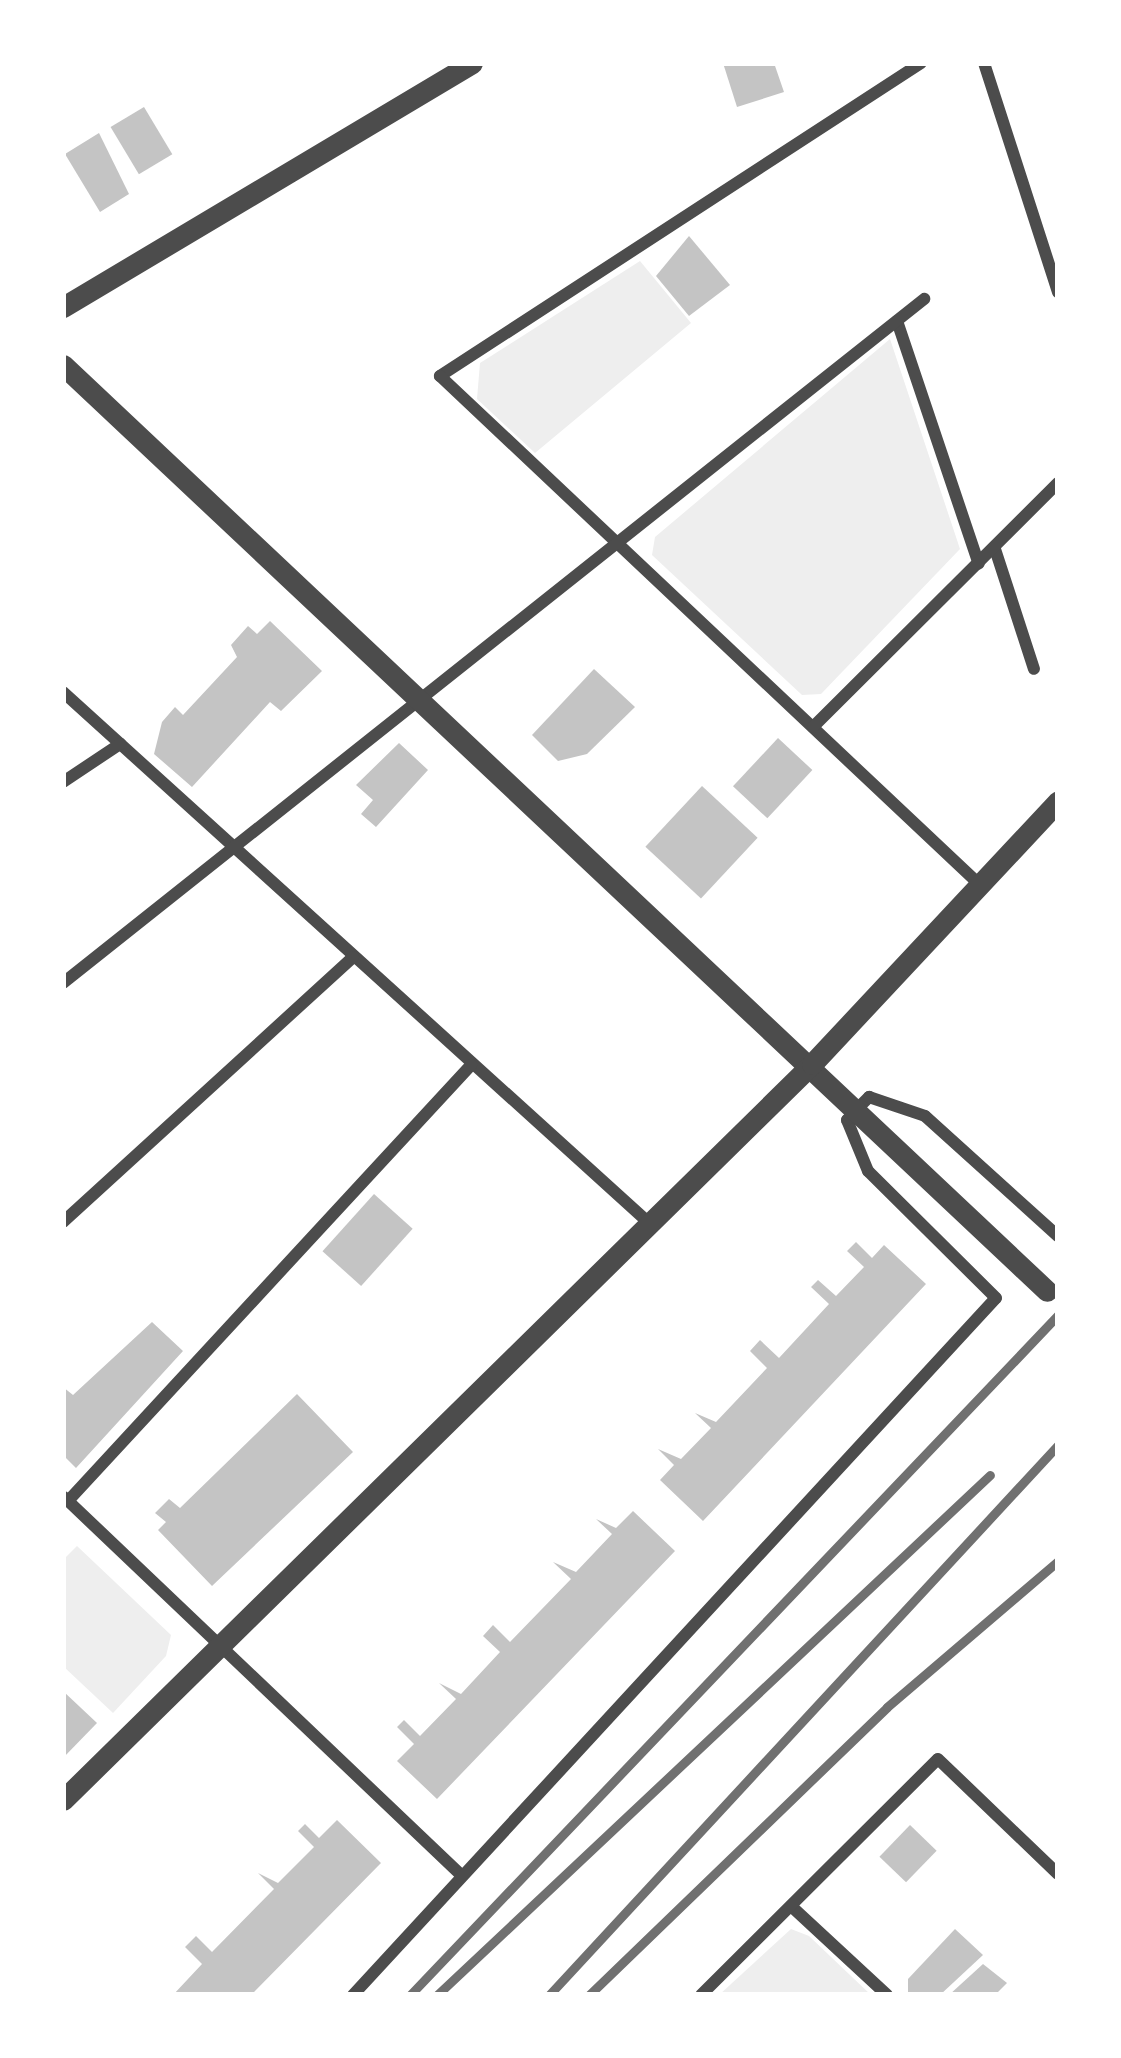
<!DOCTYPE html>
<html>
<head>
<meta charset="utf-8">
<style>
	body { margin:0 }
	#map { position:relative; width:1121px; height:2058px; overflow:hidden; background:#fff; font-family:"Varela Round",sans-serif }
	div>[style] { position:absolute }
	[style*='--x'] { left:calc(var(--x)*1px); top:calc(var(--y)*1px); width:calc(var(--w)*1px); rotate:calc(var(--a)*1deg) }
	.green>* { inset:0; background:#eee }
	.building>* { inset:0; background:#c4c4c4; transform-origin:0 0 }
	.minor>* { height:12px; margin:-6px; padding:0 6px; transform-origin:6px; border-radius:6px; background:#4c4c4c }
	.tertiary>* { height:21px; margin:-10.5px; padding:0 10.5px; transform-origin:10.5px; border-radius:10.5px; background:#4c4c4c }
	.rail>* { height:9px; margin:-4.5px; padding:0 4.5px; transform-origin:4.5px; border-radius:4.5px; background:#707070 }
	span { translate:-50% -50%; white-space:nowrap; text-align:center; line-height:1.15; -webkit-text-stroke:9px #fff; paint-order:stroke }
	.frame { position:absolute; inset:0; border:66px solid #fff; pointer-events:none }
</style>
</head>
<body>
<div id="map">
	<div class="green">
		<div style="clip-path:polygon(640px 261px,691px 323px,535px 453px,477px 399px,480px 363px)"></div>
		<div style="clip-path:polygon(890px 339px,960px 549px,821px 694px,802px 695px,652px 555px,655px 537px)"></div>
		<div style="clip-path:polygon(77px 1546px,171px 1635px,166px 1656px,113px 1713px,63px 1666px,63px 1560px)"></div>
		<div style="clip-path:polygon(791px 1929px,809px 1936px,871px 1995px,719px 1995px)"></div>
	</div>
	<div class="building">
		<div style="clip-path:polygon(723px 63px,774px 63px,784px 92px,737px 107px)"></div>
		<div style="left:144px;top:107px;width:55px;height:39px;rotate:59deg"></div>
		<div style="clip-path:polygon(99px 133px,129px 194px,100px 212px,65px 154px)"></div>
		<div style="clip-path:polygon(689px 236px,730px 285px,689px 316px,656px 276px)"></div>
		<div style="clip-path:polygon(270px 621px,322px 671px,281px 711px,270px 702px,192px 787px,154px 754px,162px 722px,175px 707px,183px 715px,237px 657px,231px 645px,248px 626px,257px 634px)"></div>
		<div style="clip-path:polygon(594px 669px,635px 707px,587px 754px,558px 761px,532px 735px)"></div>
		<div style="left:778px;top:738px;width:47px;height:66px;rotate:43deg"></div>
		<div style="clip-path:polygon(399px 743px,428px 770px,376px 827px,361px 814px,373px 800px,356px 785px)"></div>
		<div style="left:702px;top:786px;width:76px;height:83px;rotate:43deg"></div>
		<div style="left:374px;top:1194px;width:52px;height:77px;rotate:42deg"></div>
		<div style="clip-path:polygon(856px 1242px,872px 1258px,884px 1245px,926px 1284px,703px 1521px,660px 1480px,674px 1465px,658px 1449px,681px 1459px,711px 1428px,695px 1413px,716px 1422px,767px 1368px,750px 1351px,760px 1340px,779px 1358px,829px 1304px,811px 1287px,818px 1280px,836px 1296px,864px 1267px,847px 1251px)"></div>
		<div style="clip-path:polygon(152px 1322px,183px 1351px,76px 1468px,63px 1455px,63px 1387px,73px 1395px)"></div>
		<div style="clip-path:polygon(297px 1394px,353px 1452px,212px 1586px,158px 1530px,166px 1522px,155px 1513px,169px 1499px,180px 1508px)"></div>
		<div style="clip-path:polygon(633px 1511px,675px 1551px,437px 1799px,397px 1761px,414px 1744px,397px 1727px,404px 1720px,420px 1736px,456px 1699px,439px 1683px,461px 1694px,500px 1652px,483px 1636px,493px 1625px,510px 1642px,571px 1579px,553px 1562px,576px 1572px,612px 1534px,596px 1519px,616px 1528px)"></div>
		<div style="clip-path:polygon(63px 1691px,97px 1723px,63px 1758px)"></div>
		<div style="clip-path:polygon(337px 1820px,381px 1863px,251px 1995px,173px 1995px,202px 1964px,185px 1947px,196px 1936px,212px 1952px,274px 1889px,258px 1873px,278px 1883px,314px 1847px,298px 1831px,305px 1824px,319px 1838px)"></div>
		<div style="left:910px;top:1825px;width:37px;height:44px;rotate:44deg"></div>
		<div style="clip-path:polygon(955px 1929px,983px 1955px,940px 1995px,908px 1995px,908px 1979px)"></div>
		<div style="clip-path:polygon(983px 1964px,1007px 1983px,995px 1995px,949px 1995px)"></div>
	</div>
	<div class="minor">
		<div style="--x:921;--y:63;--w:574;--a:146.95"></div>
		<div style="--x:440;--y:376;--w:742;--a:43.31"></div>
		<div style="--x:984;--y:63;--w:241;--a:72.1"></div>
		<div style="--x:897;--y:321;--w:256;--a:71.4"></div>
		<div style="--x:995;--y:549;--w:126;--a:72"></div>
		<div style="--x:63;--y:692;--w:789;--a:42.18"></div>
		<div style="--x:813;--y:727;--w:346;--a:-44.9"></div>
		<div style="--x:63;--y:782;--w:69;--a:-33.7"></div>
		<div style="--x:63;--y:983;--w:1100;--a:-38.46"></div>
		<div style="--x:63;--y:1222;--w:393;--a:-42.4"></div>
		<div style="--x:64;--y:1497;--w:547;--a:43.59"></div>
		<div style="--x:68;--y:1501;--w:594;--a:-47.25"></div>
		<div style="--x:791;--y:1906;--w:131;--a:42.8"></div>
		<div style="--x:353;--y:1995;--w:948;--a:-47.31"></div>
		<div style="--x:996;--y:1298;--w:180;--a:-135.2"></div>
		<div style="--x:868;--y:1171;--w:55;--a:-112.4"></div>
		<div style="--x:847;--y:1120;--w:16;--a:-47"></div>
		<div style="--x:858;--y:1108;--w:16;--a:-45"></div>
		<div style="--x:869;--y:1097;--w:59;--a:18.7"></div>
		<div style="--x:925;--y:1116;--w:179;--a:42.1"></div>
		<div style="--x:701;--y:1995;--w:334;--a:-44.9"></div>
		<div style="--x:938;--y:1759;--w:166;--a:43.8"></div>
	</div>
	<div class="tertiary">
		<div style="--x:63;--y:307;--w:476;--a:-30.8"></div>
		<div style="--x:63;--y:365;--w:1351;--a:43.26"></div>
		<div style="--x:63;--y:1800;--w:1050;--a:-44.5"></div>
		<div style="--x:812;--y:1064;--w:360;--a:-46.9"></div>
	</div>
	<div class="rail">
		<div style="--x:410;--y:1995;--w:939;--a:-46.38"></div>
		<div style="--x:437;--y:1995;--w:759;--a:-43.24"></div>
		<div style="--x:549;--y:1995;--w:749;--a:-47.22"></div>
		<div style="--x:589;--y:1995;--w:414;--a:-44"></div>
		<div style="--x:887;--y:1707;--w:225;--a:-40.5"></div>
	</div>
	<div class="frame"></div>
</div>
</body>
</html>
